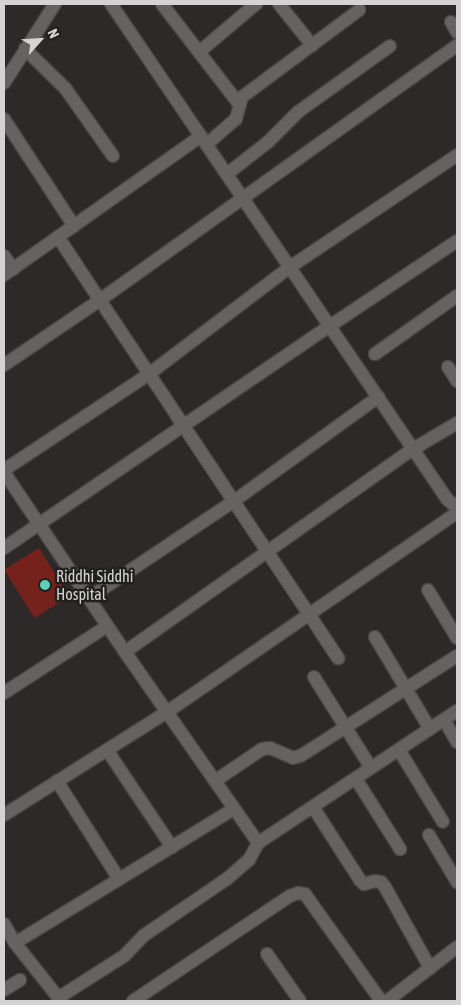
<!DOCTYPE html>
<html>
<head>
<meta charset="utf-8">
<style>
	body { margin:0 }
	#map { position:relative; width:461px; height:1005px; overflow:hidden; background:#2c2928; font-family:"Asap Condensed",sans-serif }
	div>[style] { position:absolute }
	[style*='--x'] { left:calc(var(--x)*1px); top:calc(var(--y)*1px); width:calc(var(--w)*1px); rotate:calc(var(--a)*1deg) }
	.building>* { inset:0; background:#76221c; transform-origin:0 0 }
	.roads { filter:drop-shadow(1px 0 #4a4747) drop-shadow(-1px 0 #4a4747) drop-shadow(0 1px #4a4747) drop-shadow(0 -1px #4a4747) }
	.minor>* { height:12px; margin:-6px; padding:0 6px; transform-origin:6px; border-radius:6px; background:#666262 }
	.dots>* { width:14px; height:14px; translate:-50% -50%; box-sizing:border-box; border:2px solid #221f1f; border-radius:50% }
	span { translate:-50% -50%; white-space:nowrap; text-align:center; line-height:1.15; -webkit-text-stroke:5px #221f1f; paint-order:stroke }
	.poi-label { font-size:16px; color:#d4d2d2 }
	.left { translate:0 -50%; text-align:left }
	.frame { position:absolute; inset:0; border:5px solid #d4d2d2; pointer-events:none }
	.north { position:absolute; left:15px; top:15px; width:50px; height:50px; -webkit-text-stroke:4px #221f1f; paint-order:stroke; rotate:64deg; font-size:14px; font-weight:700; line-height:20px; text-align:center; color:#d4d2d2 }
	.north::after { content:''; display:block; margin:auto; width:18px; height:22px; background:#d4d2d2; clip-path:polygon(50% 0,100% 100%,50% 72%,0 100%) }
</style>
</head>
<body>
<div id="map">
	<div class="building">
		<div style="left:39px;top:548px;width:57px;height:41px;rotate:58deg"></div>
	</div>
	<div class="roads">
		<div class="minor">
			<div style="--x:111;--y:4;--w:598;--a:55.83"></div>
			<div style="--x:447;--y:499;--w:13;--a:42"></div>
			<div style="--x:162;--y:4;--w:126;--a:52.4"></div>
			<div style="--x:279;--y:4;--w:53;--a:51.2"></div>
			<div style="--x:451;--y:22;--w:12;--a:59"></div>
			<div style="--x:25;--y:49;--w:56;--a:44.3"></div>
			<div style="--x:65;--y:88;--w:83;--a:54.8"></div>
			<div style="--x:199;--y:52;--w:75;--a:-40.1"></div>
			<div style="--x:4;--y:83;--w:94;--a:-57.2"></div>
			<div style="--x:4;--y:119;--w:128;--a:56.8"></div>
			<div style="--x:207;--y:144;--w:38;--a:-41"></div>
			<div style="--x:236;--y:119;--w:23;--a:-75"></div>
			<div style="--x:242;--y:97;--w:146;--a:-36.6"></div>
			<div style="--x:227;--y:174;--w:52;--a:-38"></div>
			<div style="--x:268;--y:142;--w:42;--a:-45"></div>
			<div style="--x:298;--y:112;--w:113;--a:-35.7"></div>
			<div style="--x:58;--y:237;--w:506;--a:56.37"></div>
			<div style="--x:4;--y:256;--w:16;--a:55"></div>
			<div style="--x:4;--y:275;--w:241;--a:-35.2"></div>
			<div style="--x:375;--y:354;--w:100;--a:-35.3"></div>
			<div style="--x:4;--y:365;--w:116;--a:-34.1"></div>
			<div style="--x:100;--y:300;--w:439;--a:-35.5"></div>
			<div style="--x:448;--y:367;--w:17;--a:57"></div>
			<div style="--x:4;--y:470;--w:174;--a:-33.5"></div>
			<div style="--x:149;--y:374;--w:177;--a:-37.2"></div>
			<div style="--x:290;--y:267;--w:201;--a:-33.8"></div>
			<div style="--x:4;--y:472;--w:217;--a:56.1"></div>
			<div style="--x:125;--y:652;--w:233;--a:55.1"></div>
			<div style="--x:258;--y:843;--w:239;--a:-33.6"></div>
			<div style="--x:4;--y:548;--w:394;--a:-34.3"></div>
			<div style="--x:330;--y:326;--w:153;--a:-33.8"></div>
			<div style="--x:428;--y:590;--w:56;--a:58.9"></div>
			<div style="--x:89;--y:598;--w:174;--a:-33.8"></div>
			<div style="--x:234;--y:501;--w:178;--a:-35.8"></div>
			<div style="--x:375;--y:637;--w:107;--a:59.1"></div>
			<div style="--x:125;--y:652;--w:352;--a:-35.2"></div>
			<div style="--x:413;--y:449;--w:51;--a:-30.6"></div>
			<div style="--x:314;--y:677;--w:107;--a:57.9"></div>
			<div style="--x:4;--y:693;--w:123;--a:-33"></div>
			<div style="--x:444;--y:720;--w:26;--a:59"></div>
			<div style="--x:107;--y:750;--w:117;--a:56.2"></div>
			<div style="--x:399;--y:750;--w:84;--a:58.6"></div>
			<div style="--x:356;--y:779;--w:83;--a:57.8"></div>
			<div style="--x:57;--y:781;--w:116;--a:57.7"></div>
			<div style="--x:215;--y:781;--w:57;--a:-34.2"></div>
			<div style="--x:262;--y:749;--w:8;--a:-7"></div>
			<div style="--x:270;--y:748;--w:25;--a:23"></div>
			<div style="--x:293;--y:758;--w:9;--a:-18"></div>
			<div style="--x:302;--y:755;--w:184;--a:-32.6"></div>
			<div style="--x:313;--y:807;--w:87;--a:57.2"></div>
			<div style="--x:360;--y:880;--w:6;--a:45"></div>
			<div style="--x:364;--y:884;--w:11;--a:-15"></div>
			<div style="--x:375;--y:881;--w:6;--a:9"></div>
			<div style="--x:381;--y:882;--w:6;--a:51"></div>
			<div style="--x:385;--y:887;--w:93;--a:60.9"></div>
			<div style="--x:4;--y:815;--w:193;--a:-32.3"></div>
			<div style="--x:167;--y:712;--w:352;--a:-34.5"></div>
			<div style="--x:429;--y:835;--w:55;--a:59.2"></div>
			<div style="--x:4;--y:924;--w:22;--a:60"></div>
			<div style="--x:15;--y:943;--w:74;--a:51.6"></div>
			<div style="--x:15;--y:943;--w:257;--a:-31.5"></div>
			<div style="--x:267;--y:954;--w:57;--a:54.9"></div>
			<div style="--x:4;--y:990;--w:19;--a:-32"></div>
			<div style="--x:58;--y:998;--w:78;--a:-32.5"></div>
			<div style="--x:124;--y:956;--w:28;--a:-46"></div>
			<div style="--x:143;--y:936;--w:103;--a:-34.3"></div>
			<div style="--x:228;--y:878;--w:28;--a:-41"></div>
			<div style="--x:249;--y:860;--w:19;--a:-62"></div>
			<div style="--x:133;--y:1001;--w:189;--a:-33.8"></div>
			<div style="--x:290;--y:896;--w:9;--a:-21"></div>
			<div style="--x:298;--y:893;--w:7;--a:8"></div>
			<div style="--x:305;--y:894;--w:131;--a:54.6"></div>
			<div style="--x:387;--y:1001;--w:88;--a:-37.6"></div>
		</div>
	</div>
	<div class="dots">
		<div style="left:45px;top:585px;background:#5eceb7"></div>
	</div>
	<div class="poi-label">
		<span class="left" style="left:56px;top:585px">Riddhi Siddhi<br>Hospital</span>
	</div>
	<div class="frame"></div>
	<div class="north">N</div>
</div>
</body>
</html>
